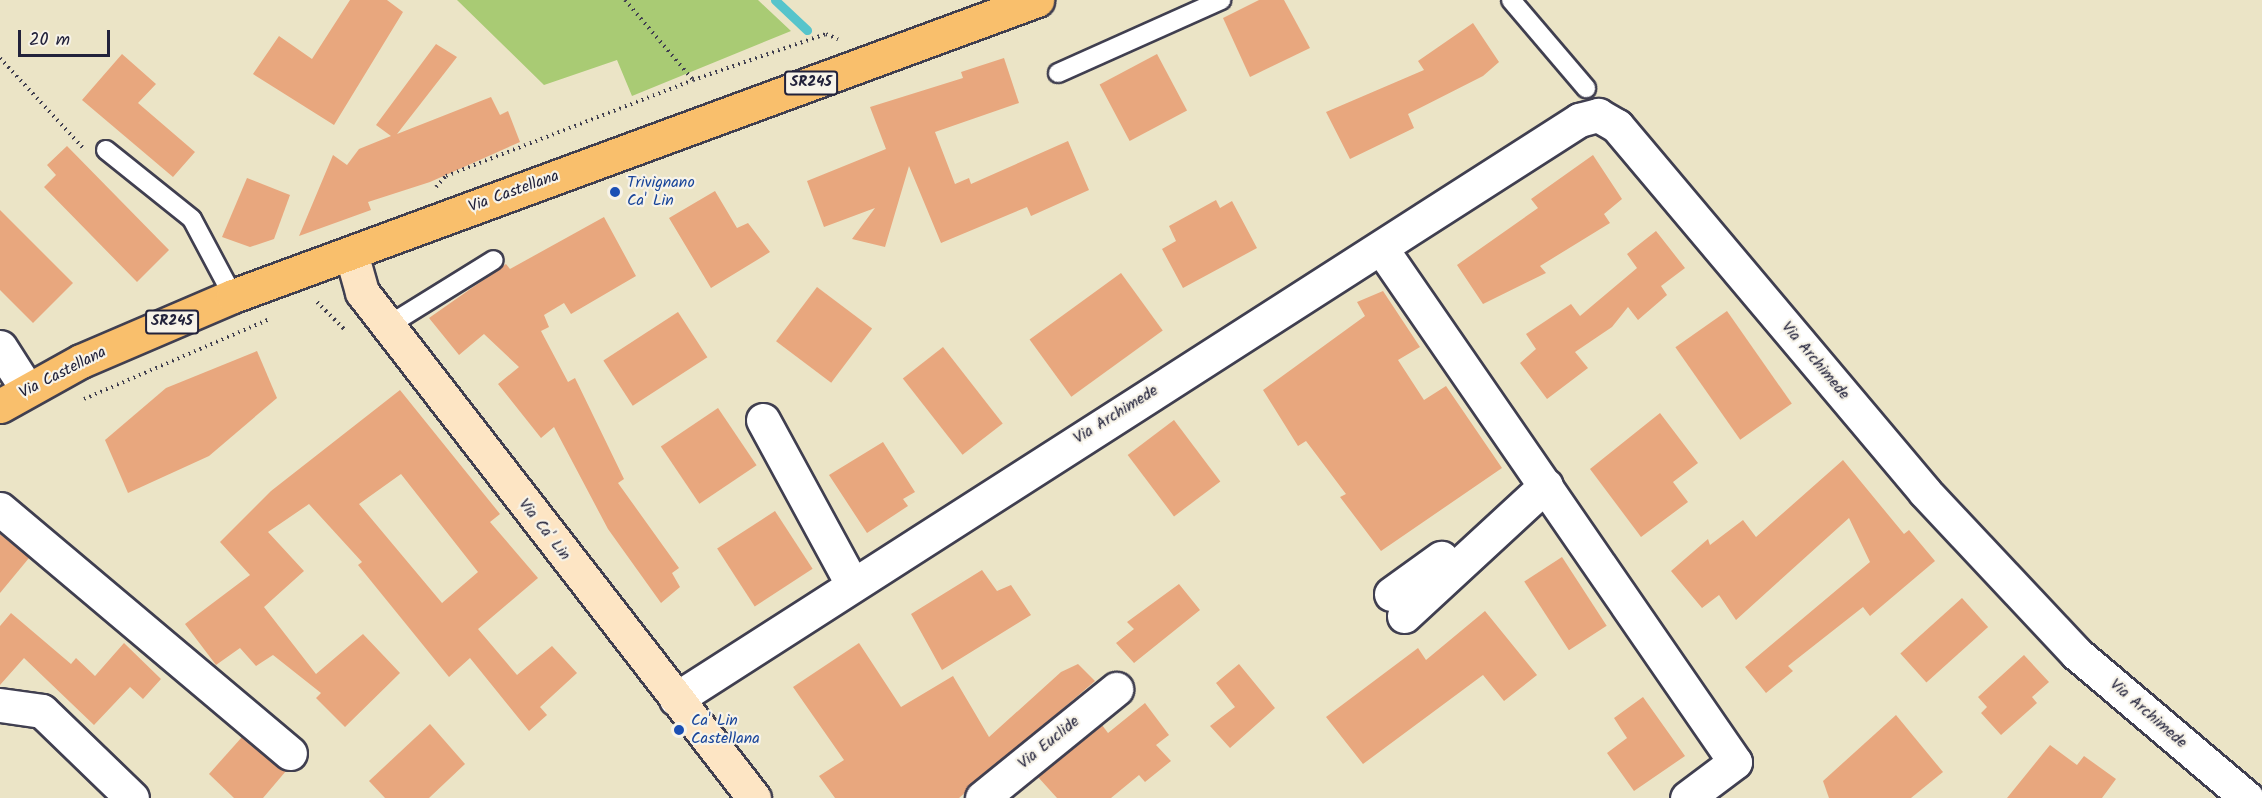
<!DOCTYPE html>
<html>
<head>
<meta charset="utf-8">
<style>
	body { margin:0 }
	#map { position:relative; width:2262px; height:798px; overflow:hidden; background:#ebe4c6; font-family:Kalam,sans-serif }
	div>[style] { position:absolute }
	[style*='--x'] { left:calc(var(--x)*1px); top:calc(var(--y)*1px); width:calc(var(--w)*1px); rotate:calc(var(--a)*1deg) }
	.green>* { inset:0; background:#a9cb74 }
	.stream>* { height:9px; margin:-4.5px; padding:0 4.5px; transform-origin:4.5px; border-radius:4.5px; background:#56c4cb }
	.building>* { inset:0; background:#e8a77e; transform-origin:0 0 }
	.path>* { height:4px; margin-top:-2px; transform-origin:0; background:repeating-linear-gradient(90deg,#403f50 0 1.5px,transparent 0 6px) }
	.roads { filter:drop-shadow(2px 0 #403f50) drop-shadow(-2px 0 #403f50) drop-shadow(0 2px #403f50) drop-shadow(0 -2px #403f50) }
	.lane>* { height:18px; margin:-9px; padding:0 9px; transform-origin:9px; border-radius:9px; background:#fff }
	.street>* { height:33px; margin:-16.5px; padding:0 16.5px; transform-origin:16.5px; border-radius:16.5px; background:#fff }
	.secondary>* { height:33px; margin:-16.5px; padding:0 16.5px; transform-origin:16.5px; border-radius:16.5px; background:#fde5c4 }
	.primary>* { height:33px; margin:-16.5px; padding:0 16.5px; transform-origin:16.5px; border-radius:16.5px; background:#f9bf6c }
	.dots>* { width:16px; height:16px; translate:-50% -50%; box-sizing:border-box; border:3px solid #f7f3e8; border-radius:50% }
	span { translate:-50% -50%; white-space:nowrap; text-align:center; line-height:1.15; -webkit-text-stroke:4.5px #f7f3e8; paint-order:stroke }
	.shield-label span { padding:2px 4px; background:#f7f3e8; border:2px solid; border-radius:4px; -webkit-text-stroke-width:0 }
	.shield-label { font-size:15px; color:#22223b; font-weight:700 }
	.transit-label { font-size:16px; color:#164399 }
	.left { translate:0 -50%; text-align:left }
	.street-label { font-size:16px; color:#22223b }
	.scale { position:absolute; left:18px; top:30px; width:92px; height:27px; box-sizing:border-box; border:3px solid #22223b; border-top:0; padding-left:8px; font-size:18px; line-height:21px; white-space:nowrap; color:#22223b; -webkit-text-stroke:4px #f7f3e8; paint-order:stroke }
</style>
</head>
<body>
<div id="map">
	<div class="green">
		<div style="clip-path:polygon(457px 0,758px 0,791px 31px,632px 96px,617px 60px,544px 85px)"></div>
	</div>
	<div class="stream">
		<div style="--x:775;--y:0;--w:44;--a:43.2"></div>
	</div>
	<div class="building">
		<div style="clip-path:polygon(350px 0,387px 0,403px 12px,334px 125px,253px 74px,279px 36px,312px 59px)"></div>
		<div style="clip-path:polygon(1259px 0,1284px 0,1310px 48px,1250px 77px,1223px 18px)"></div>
		<div style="clip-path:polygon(1473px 23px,1499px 62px,1483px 76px,1408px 114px,1414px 128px,1350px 159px,1326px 112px,1424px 70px,1418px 61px)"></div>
		<div style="clip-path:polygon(436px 44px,457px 57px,397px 134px,491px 97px,500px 115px,508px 111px,520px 142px,430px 182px,368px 202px,371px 210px,299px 236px,333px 155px,347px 165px,359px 149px,391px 136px,376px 125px)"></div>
		<div style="clip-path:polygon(122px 54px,156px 84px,138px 103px,195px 152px,173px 177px,82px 100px)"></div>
		<div style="left:1157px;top:54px;width:64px;height:65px;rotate:62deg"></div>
		<div style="clip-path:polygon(1004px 58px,1019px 103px,935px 132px,955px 184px,969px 178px,971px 184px,1068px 141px,1089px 190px,1031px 216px,1027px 207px,941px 243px,909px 166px,885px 247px,852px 239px,875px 208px,824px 227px,807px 181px,886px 149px,870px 107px,963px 78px,961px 72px)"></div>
		<div style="clip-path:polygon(67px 146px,169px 250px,137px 282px,44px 187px,56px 175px,47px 165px)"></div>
		<div style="clip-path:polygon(1593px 155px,1622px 199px,1604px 214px,1610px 223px,1540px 266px,1546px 273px,1483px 304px,1457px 265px,1538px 208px,1531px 199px)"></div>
		<div style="clip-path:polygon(247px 178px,290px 195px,274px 239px,250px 247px,222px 237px)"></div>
		<div style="clip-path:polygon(715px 191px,737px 228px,748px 223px,770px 252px,711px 288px,669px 218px)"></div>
		<div style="clip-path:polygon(1216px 200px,1220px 208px,1232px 201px,1257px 248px,1183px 288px,1162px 249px,1176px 241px,1169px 226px)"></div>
		<div style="clip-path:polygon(0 210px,73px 283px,33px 323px,0 290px)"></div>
		<div style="clip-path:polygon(604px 217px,636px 276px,571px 314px,564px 303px,544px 315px,549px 327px,541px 331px,568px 382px,575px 378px,624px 479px,618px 483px,679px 568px,672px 573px,680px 587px,661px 603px,608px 529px,554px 427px,541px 438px,498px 384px,519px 367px,484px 334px,459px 355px,429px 318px,506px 264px,510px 269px)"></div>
		<div style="clip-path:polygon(1656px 231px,1685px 268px,1661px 286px,1667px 295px,1638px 320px,1628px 307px,1612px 327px,1575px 352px,1588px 368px,1547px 399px,1520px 363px,1536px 349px,1526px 334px,1571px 304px,1580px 316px,1637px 268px,1627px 254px)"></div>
		<div style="left:1121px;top:273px;width:71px;height:113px;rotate:54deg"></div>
		<div style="left:817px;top:287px;width:69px;height:68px;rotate:37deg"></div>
		<div style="clip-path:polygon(1383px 291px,1420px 347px,1398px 360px,1424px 400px,1446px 386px,1502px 468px,1381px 551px,1340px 497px,1346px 494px,1306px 441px,1298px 446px,1263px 390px,1365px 316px,1357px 302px)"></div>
		<div style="left:1727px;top:311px;width:113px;height:63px;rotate:55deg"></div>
		<div style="left:678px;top:312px;width:54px;height:89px;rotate:57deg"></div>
		<div style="left:943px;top:347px;width:97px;height:51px;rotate:52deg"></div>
		<div style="clip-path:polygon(257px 351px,277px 398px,209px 456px,128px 493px,105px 440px,166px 388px)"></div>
		<div style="clip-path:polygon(evenodd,400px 390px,500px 514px,490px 522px,538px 578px,478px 629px,517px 675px,552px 646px,577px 673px,540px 707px,547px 715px,529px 731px,470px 658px,449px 677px,358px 565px,362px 562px,309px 504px,268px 532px,304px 571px,264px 607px,316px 674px,363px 634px,400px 673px,345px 727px,316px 698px,321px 693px,273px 655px,256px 666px,240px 648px,216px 665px,185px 624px,250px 575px,220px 542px,271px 491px,400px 390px,401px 474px,478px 572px,442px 603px,359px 504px,401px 474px)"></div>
		<div style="left:718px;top:408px;width:69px;height:69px;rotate:56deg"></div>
		<div style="clip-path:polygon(1660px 413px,1698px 463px,1673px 482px,1688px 502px,1641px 537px,1590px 469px)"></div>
		<div style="left:1174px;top:420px;width:77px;height:58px;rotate:53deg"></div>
		<div style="clip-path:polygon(883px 442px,915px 492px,903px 499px,908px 506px,867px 533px,829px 475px)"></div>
		<div style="clip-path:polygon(1843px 460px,1904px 534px,1909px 530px,1935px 561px,1870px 616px,1863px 607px,1788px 666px,1793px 671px,1766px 693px,1745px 667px,1870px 562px,1849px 518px,1736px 620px,1719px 595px,1702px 608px,1671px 571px,1708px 539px,1710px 545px,1743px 520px,1756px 537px)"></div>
		<div style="left:775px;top:511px;width:69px;height:69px;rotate:57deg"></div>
		<div style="clip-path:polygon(0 534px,29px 558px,0 593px)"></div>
		<div style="left:1562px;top:557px;width:82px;height:45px;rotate:57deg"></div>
		<div style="clip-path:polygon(982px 570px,997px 591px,1011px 585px,1031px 615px,942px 670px,911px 614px)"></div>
		<div style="clip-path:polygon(1179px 584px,1200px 610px,1134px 663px,1116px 643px,1134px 629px,1127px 622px)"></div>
		<div style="left:1962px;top:598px;width:39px;height:83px;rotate:48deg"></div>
		<div style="clip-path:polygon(1485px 611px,1537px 675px,1504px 701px,1483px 675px,1363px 764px,1326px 717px,1418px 648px,1426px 660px)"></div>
		<div style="clip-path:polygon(11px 613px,71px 664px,76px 658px,95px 676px,124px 643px,161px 679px,143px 699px,130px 687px,94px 725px,24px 658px,0 685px,0 626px)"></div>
		<div style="clip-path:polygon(859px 643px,901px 707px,953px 676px,989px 737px,1061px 672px,1078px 664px,1095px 681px,959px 798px,835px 798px,819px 776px,844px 760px,793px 687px)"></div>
		<div style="clip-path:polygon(2024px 655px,2049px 682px,2032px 697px,2037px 703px,2001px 735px,1981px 713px,1987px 707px,1978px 697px)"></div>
		<div style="clip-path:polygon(1239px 664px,1275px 708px,1230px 748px,1210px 726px,1235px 707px,1216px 683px)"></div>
		<div style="clip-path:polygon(1643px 697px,1685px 756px,1634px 791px,1607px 753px,1627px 738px,1614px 718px)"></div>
		<div style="clip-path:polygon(1145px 703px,1169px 735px,1156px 745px,1171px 761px,1145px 782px,1139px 775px,1111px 798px,1057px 798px,1038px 777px,1102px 725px,1108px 733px)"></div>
		<div style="clip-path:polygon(1896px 715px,1943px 772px,1911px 798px,1829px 798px,1823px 781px)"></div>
		<div style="clip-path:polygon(430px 724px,465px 764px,429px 798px,385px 798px,369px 781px)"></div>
		<div style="clip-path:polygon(242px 737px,286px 771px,263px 798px,234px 798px,209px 774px)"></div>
		<div style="clip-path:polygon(2050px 745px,2077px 765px,2084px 756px,2116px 779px,2102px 798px,2007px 798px)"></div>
	</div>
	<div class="path">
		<div style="--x:625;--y:0;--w:105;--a:49.6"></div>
		<div style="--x:0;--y:58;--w:122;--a:47.3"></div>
		<div style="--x:436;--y:187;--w:15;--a:-48"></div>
		<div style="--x:446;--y:176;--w:265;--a:-21.2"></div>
		<div style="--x:693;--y:80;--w:141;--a:-19.1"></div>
		<div style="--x:826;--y:34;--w:13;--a:23"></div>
		<div style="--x:317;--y:302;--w:40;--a:45"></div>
		<div style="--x:84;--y:399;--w:202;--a:-23.3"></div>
	</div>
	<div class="roads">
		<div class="lane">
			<div style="--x:1511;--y:0;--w:116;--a:49.6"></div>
			<div style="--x:1058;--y:73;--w:179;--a:-24.1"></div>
			<div style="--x:106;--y:150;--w:110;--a:38.7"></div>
			<div style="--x:192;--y:219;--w:87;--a:62"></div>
			<div style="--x:389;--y:325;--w:123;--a:-31.8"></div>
		</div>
		<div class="street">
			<div style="--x:1381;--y:248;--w:624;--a:55.44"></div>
			<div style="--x:1735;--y:762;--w:60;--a:143.1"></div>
			<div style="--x:0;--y:347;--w:50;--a:57.3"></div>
			<div style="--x:763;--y:420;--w:184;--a:61.5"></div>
			<div style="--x:0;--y:509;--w:379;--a:40.1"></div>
			<div style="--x:1391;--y:594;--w:62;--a:-35.8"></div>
			<div style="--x:1404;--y:616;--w:193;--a:-42.7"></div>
			<div style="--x:676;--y:699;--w:1073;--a:-32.67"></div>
			<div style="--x:1579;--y:120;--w:20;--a:-15"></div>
			<div style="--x:1598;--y:115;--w:22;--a:30"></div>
			<div style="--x:1617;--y:126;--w:478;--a:49.9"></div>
			<div style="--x:1925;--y:492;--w:221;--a:46.8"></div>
			<div style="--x:2076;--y:653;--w:224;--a:40.3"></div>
			<div style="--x:0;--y:705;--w:42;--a:8.1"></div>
			<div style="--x:42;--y:711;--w:125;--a:44"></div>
			<div style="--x:982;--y:798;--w:173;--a:-39.1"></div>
		</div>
		<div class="secondary">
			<div style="--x:351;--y:253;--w:41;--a:74.2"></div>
			<div style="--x:362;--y:292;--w:640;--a:52.23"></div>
		</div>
		<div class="primary">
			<div style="--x:0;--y:406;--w:93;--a:-29.1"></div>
			<div style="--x:81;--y:361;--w:165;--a:-23.2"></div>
			<div style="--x:233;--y:296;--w:857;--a:-20.21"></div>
		</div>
	</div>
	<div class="dots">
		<div style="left:615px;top:192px;background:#1a4fb4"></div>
		<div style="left:679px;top:730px;background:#1a4fb4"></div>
	</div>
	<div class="shield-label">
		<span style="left:811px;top:83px">SR245</span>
		<span style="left:172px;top:322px">SR245</span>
	</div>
	<div class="transit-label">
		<span class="left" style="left:627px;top:192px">Trivignano<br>Ca' Lin</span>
		<span class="left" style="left:691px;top:730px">Ca' Lin<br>Castellana</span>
	</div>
	<div class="street-label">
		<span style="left:514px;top:192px;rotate:-20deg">Via Castellana</span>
		<span style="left:1815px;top:361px;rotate:50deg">Via Archimede</span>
		<span style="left:63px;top:373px;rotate:-27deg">Via Castellana</span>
		<span style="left:1116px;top:415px;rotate:-32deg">Via Archimede</span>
		<span style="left:544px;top:530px;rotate:52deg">Via Ca' Lin</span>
		<span style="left:2148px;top:714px;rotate:41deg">Via Archimede</span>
		<span style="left:1049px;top:743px;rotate:-39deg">Via Euclide</span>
	</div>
	<div class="scale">20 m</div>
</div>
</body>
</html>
